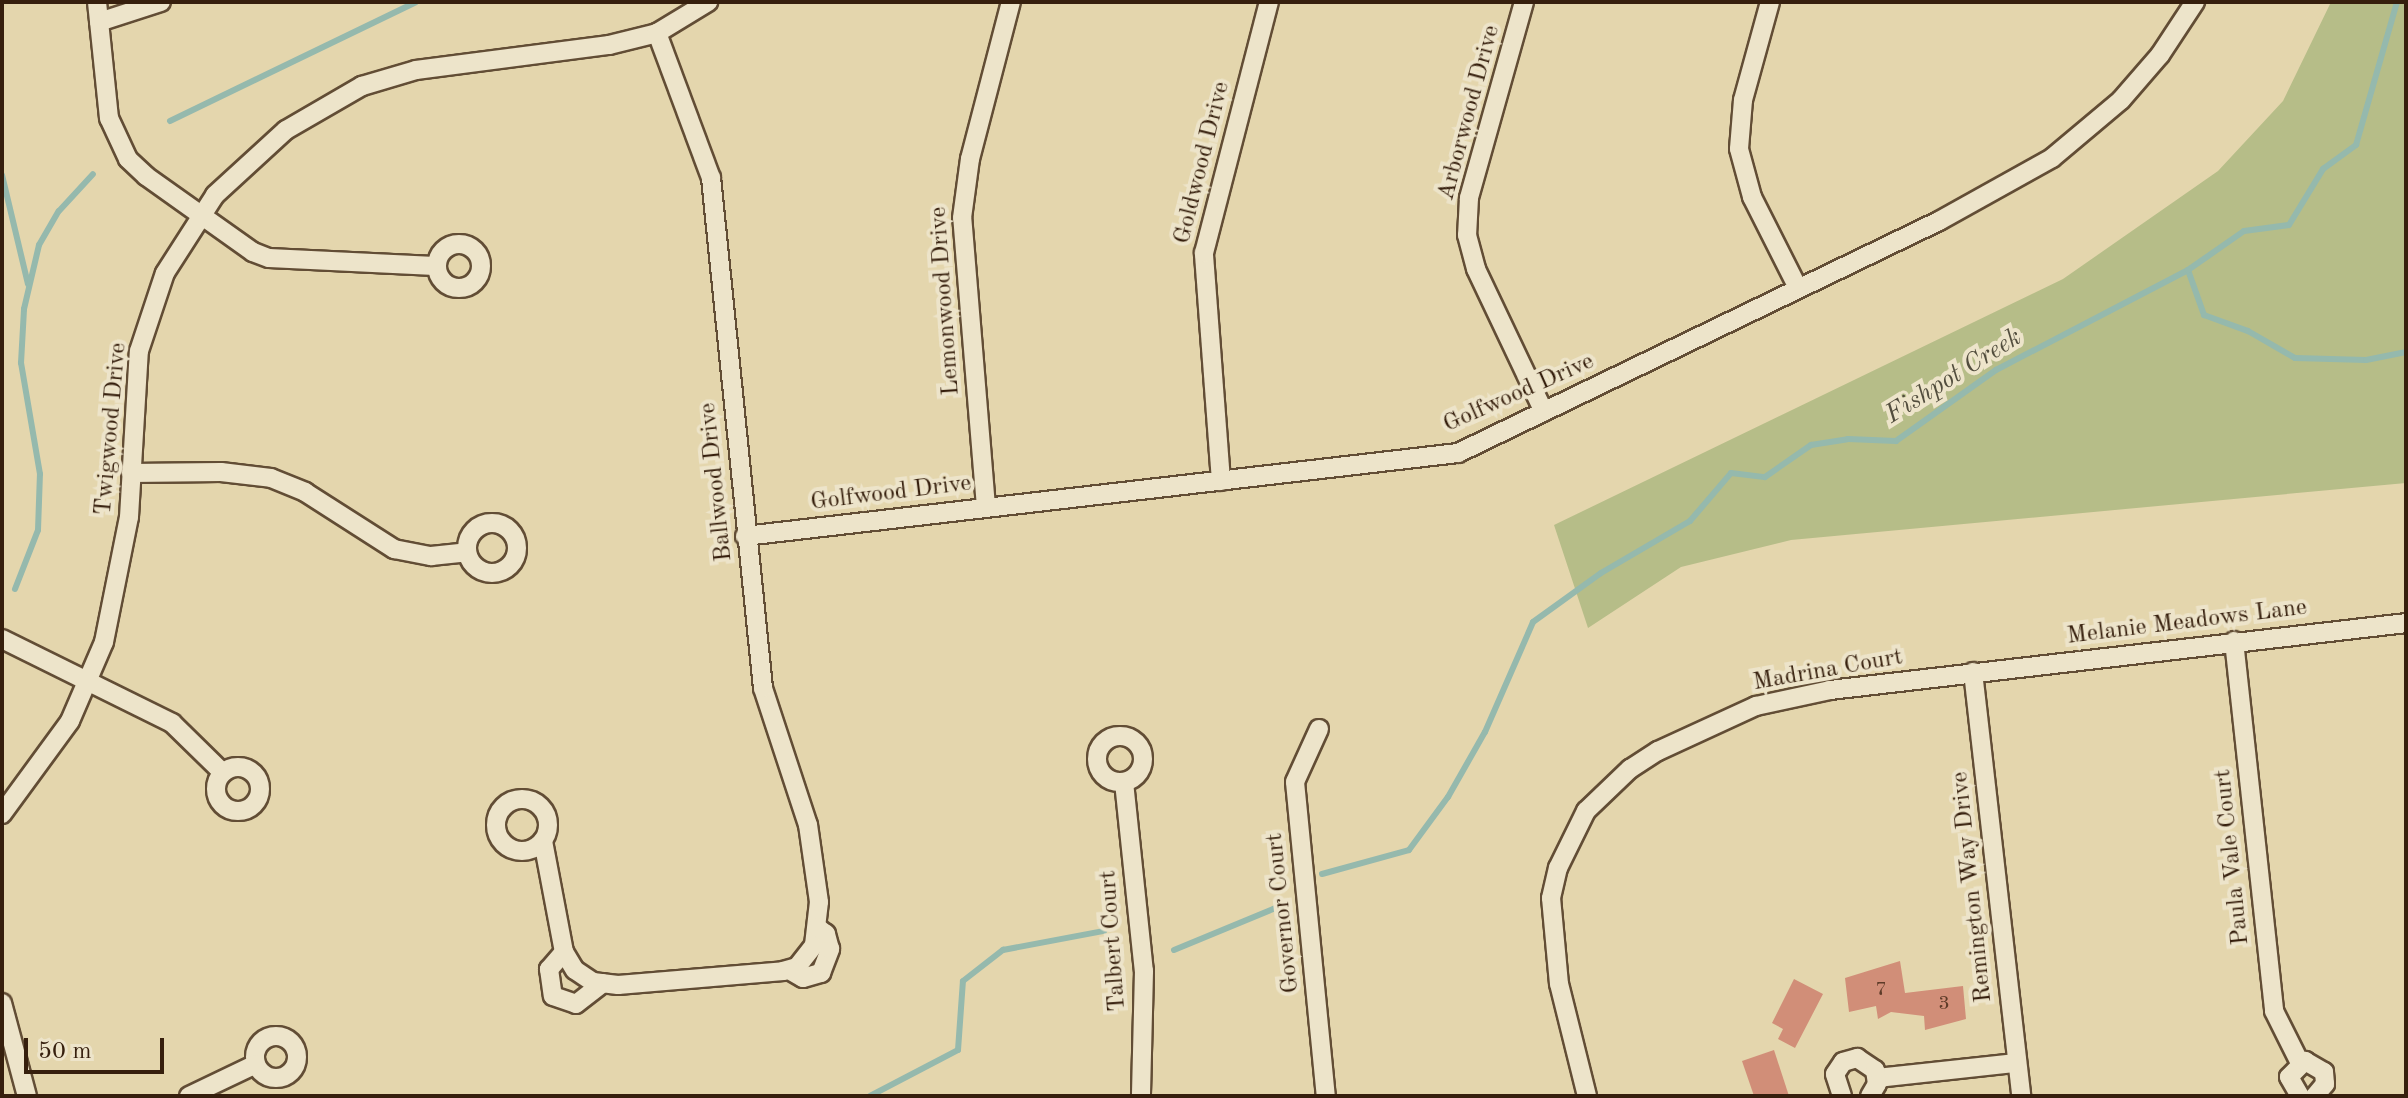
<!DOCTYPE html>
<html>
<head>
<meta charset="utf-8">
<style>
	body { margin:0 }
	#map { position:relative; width:2408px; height:1098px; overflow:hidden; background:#e4d6ad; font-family:"Old Standard TT",serif }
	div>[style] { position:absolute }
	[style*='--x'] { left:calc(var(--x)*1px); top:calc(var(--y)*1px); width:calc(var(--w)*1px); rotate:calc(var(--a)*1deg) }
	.green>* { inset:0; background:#b6bd88 }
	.stream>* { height:6px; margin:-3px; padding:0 3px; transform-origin:3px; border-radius:3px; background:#95b9ad }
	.building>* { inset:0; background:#d18e78 }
	.roads { filter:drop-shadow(2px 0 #624d35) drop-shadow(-2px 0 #624d35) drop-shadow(0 2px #624d35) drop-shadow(0 -2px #624d35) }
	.street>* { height:18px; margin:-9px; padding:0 9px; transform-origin:9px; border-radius:9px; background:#ede4ca }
	.street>.ring { margin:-9px; padding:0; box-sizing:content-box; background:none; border:18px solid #ede4ca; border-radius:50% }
	span { translate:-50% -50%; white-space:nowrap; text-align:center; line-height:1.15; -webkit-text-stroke:8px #ede4ca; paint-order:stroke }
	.number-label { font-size:20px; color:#5d3b28 }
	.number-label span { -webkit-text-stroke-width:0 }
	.street-label { font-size:24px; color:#361f0d }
	.water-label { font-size:26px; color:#524d3d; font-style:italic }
	.frame { position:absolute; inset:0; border:4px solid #361f0d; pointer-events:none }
	.scale { position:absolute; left:24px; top:1038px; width:140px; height:36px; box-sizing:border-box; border:4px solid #361f0d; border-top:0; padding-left:10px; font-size:24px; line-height:28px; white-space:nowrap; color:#361f0d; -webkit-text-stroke:6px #ede4ca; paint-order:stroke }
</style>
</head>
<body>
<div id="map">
	<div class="green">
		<div style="clip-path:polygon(2331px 2px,2406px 2px,2406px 483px,1791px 540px,1681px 567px,1588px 628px,1554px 525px,2063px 279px,2218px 171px,2283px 101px)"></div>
	</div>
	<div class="stream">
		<div style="--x:170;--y:121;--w:273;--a:-25.8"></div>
		<div style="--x:2;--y:175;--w:112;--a:76.6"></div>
		<div style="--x:2188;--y:270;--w:48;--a:70.4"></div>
		<div style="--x:2204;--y:315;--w:47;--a:20"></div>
		<div style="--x:2248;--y:331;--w:54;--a:29.9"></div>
		<div style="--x:2295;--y:358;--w:71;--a:1.6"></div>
		<div style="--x:2366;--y:360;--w:41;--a:-11.3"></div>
		<div style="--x:15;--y:589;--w:63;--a:-68.7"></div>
		<div style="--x:38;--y:530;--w:56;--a:-88"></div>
		<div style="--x:40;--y:474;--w:113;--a:-99.7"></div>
		<div style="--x:21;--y:363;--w:54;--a:-86.8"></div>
		<div style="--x:24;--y:309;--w:66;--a:-76.8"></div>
		<div style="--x:39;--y:245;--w:39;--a:-60"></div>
		<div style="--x:59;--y:211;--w:50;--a:-47.4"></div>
		<div style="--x:1322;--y:874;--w:90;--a:-15.4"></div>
		<div style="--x:1409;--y:850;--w:66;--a:-53.7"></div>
		<div style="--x:1448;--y:797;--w:75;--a:-60.4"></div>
		<div style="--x:1485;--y:732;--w:120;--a:-66.4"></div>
		<div style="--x:1533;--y:622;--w:84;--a:-35.8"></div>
		<div style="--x:1601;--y:573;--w:103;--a:-30.3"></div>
		<div style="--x:1690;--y:521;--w:63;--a:-49.5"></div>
		<div style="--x:1731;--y:473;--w:34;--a:7"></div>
		<div style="--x:1765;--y:477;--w:56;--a:-34.8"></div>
		<div style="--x:1811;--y:445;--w:37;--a:-9"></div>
		<div style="--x:1848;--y:439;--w:48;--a:2.4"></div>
		<div style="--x:1896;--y:441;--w:123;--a:-35.4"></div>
		<div style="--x:1996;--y:370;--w:216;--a:-27.5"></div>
		<div style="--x:2188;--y:270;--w:68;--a:-34.9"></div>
		<div style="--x:2244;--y:231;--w:45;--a:-7.6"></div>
		<div style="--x:2289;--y:225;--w:66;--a:-58.7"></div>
		<div style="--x:2323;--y:169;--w:41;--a:-36"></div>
		<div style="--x:2356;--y:145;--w:149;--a:-74"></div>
		<div style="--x:1174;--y:950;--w:113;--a:-22.5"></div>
		<div style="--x:870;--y:1096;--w:99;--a:-27.6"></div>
		<div style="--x:958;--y:1050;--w:69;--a:-85.9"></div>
		<div style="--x:963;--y:981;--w:51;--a:-37.8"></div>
		<div style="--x:1003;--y:950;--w:103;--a:-10.7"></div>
	</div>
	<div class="building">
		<div style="clip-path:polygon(1900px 961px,1905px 993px,1963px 986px,1966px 1019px,1925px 1030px,1924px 1016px,1891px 1012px,1878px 1019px,1876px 1006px,1849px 1012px,1845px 978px)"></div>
		<div style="clip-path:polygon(1794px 979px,1823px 994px,1795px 1048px,1778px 1039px,1783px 1029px,1772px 1023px)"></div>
		<div style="clip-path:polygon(1774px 1050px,1789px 1096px,1754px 1096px,1742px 1061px)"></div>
	</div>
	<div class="roads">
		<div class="street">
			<div style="--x:97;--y:2;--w:117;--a:84.1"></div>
			<div style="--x:109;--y:118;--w:45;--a:65.1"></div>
			<div style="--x:128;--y:159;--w:25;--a:43"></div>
			<div style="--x:146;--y:176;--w:131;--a:35.4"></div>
			<div style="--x:253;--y:252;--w:17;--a:21"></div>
			<div style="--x:269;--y:258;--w:166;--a:2.8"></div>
			<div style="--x:1524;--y:2;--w:204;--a:105.7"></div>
			<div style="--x:1469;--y:198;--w:37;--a:93"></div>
			<div style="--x:1467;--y:235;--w:35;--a:75"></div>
			<div style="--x:1476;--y:269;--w:158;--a:64.6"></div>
			<div style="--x:1770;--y:2;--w:102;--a:105.4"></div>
			<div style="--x:1743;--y:100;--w:49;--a:94.7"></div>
			<div style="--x:1739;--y:149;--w:50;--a:74.8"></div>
			<div style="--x:1752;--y:197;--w:102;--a:63.2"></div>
			<div style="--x:99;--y:22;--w:65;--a:-17.9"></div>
			<div class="ring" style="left:437px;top:244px;width:26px;height:26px"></div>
			<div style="--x:131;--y:473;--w:90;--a:-0.6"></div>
			<div style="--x:221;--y:472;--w:50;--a:6.8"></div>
			<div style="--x:271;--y:478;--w:37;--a:22"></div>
			<div style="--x:305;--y:492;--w:106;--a:32.6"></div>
			<div style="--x:394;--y:549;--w:38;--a:11"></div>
			<div style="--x:431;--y:556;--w:36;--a:-6"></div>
			<div style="--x:1221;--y:481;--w:229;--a:-94.3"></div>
			<div style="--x:1204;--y:253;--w:259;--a:-75.5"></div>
			<div style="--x:986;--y:507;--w:290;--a:-94.7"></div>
			<div style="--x:962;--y:218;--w:60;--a:-82.3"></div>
			<div style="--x:970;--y:159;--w:162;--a:-75.4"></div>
			<div class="ring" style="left:467px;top:523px;width:32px;height:32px"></div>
			<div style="--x:745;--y:536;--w:718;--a:-6.64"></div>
			<div style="--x:1458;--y:453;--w:534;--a:-25.75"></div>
			<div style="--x:1939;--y:221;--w:129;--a:-29.1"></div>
			<div style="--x:2052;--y:158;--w:90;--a:-40"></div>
			<div style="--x:2121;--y:100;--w:60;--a:-49.1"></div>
			<div style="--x:2160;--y:55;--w:64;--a:-56.6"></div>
			<div style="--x:2;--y:639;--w:190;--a:26.3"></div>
			<div style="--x:172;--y:723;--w:71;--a:44.4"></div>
			<div style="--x:2234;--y:641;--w:372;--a:83.8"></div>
			<div style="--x:2274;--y:1011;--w:58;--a:63.4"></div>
			<div style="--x:1973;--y:672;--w:427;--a:83.5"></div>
			<div style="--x:1319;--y:729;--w:58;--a:114.4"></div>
			<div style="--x:1295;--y:782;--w:316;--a:84.4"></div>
			<div class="ring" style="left:1097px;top:736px;width:28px;height:28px"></div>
			<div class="ring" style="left:216px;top:767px;width:26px;height:26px"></div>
			<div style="--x:1124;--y:782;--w:190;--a:84"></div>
			<div style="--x:1144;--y:971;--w:125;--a:91.4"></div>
			<div class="ring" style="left:496px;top:799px;width:34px;height:34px"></div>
			<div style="--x:2;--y:814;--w:115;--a:-53.8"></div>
			<div style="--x:70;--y:721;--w:86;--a:-66.7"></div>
			<div style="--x:104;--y:642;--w:127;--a:-78.7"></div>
			<div style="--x:129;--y:517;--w:166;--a:-86.6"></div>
			<div style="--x:139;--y:351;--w:82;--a:-71.6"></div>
			<div style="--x:165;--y:273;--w:93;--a:-57.3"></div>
			<div style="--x:215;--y:195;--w:96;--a:-42.5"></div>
			<div style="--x:286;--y:130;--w:88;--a:-30.1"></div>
			<div style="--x:362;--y:86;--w:56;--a:-16.5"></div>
			<div style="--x:416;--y:70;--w:195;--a:-7.4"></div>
			<div style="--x:609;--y:45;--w:49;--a:-14"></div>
			<div style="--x:657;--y:33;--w:60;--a:-31.3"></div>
			<div style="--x:543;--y:841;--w:113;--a:79.3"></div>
			<div style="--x:564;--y:952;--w:21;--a:59"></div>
			<div style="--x:575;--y:970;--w:22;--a:34"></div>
			<div style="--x:593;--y:982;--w:25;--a:7"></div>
			<div style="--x:618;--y:985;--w:166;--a:-4.8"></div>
			<div style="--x:783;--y:971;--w:15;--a:-16"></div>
			<div style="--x:797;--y:967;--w:28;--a:-52"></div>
			<div style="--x:814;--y:945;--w:43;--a:-83.4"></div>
			<div style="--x:819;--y:902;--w:78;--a:-98.1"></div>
			<div style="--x:808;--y:825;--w:144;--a:-108.2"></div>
			<div style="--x:763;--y:688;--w:513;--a:-95.82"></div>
			<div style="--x:711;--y:178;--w:155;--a:-110.4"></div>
			<div style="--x:564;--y:952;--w:23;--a:131"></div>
			<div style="--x:549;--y:969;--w:27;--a:82"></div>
			<div style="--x:553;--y:996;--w:24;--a:19"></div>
			<div style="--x:576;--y:1004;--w:34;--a:-38"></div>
			<div style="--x:789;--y:970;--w:16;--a:30"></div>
			<div style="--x:803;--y:978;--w:19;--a:-16"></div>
			<div style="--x:821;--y:973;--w:26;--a:-69"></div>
			<div style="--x:830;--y:949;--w:16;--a:-105"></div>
			<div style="--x:826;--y:934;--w:11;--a:-142"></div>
			<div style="--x:2;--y:1003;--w:96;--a:75"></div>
			<div class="ring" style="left:255px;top:1036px;width:24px;height:24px"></div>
			<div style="--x:1877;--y:1078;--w:140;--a:-6.2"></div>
			<div style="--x:189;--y:1096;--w:74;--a:-25.5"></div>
			<div style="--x:1587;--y:1096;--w:115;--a:-104"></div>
			<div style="--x:1559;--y:984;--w:86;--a:-95.3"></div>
			<div style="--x:1551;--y:898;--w:31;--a:-77"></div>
			<div style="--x:1558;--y:868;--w:64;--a:-63.8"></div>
			<div style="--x:1586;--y:811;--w:61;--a:-43.7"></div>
			<div style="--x:1630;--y:769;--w:33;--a:-33"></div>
			<div style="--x:1658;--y:751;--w:108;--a:-24.7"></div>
			<div style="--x:1756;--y:706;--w:76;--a:-12.2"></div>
			<div style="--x:1830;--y:690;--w:580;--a:-6.63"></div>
			<div style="--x:1842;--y:1096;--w:23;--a:-108"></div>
			<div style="--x:1835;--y:1074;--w:14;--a:-56"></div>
			<div style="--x:1843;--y:1062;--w:15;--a:-16"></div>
			<div style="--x:1857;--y:1058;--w:22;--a:34"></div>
			<div style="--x:1875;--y:1070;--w:14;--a:82"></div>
			<div style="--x:1877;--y:1084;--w:14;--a:120"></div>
			<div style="--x:2300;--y:1096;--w:22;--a:-120"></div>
			<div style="--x:2289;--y:1077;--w:23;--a:-45"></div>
			<div style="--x:2305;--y:1061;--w:22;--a:30"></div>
			<div style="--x:2324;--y:1072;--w:12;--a:85"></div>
			<div style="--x:2325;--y:1084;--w:16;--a:130"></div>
		</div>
	</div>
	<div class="number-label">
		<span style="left:1881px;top:990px">7</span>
		<span style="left:1944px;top:1004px">3</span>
	</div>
	<div class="street-label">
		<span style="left:1470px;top:113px;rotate:-75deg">Arborwood Drive</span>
		<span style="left:1203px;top:163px;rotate:-76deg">Goldwood Drive</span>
		<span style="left:946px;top:301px;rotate:-94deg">Lemonwood Drive</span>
		<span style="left:1519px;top:394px;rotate:-24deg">Golfwood Drive</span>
		<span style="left:112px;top:429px;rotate:-85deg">Twigwood Drive</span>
		<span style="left:717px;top:482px;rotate:-96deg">Ballwood Drive</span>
		<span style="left:891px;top:494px;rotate:-7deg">Golfwood Drive</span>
		<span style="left:2187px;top:623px;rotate:-7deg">Melanie Meadows Lane</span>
		<span style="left:1828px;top:671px;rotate:-10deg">Madrina Court</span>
		<span style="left:2233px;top:857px;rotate:-96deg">Paula Vale Court</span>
		<span style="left:1973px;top:887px;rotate:-96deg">Remington Way Drive</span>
		<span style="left:1284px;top:913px;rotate:-96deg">Governor Court</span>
		<span style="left:1114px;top:941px;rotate:-94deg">Talbert Court</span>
	</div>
	<div class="water-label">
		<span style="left:1954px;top:377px;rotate:-32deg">Fishpot Creek</span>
	</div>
	<div class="frame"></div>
	<div class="scale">50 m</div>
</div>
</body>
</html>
